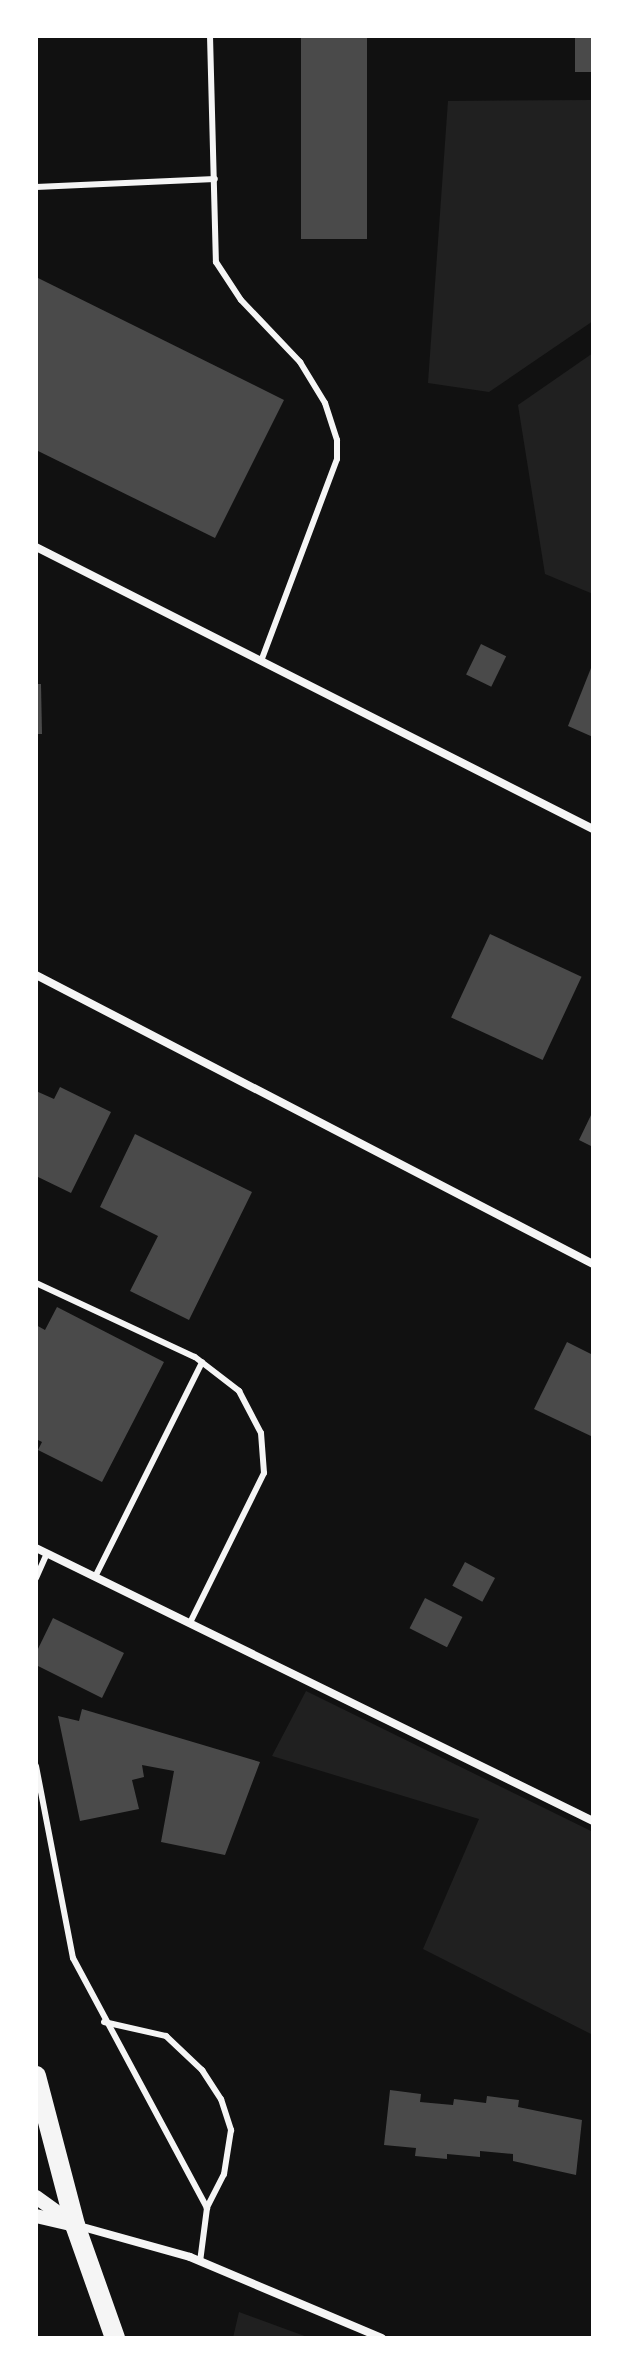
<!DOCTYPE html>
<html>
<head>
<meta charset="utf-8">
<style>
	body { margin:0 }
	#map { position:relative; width:629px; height:2374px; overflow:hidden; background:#111; font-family:"Nunito Sans",sans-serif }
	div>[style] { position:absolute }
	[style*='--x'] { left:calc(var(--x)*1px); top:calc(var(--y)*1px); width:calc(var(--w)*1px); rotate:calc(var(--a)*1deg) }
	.green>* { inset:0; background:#202020 }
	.building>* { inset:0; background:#4a4a4a; transform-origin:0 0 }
	.service>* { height:6px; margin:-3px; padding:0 3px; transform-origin:3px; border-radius:3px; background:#f5f5f5 }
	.minor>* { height:8px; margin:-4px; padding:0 4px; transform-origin:4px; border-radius:4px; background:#f5f5f5 }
	.tertiary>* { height:14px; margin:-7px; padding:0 7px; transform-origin:7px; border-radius:7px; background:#f5f5f5 }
	.primary>* { height:20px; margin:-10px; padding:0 10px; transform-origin:10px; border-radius:10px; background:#f5f5f5 }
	span { translate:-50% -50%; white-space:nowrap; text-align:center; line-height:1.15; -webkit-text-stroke:8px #fff; paint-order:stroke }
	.frame { position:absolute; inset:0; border:38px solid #fff; pointer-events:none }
</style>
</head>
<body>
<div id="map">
	<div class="green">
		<div style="clip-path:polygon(593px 100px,593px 321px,489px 392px,428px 383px,448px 101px)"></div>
		<div style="clip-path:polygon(593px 353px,593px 594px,545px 574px,518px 405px)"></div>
		<div style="clip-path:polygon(306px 1691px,593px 1832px,593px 2035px,423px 1949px,479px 1819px,272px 1756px)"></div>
		<div style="clip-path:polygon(239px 2312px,310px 2338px,233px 2338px)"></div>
	</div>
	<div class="building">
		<div style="left:301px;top:36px;width:66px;height:203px"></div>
		<div style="left:575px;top:36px;width:18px;height:36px"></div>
		<div style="clip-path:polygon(36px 277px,284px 400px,215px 538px,36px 450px)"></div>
		<div style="left:481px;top:644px;width:28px;height:34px;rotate:26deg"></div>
		<div style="clip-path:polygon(593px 663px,593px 737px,568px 726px)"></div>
		<div style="clip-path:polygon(36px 684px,41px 684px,42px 734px,36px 734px)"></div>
		<div style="left:490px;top:934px;width:101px;height:92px;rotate:25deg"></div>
		<div style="clip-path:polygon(60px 1087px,111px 1112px,71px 1193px,36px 1176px,36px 1091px,54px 1099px)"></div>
		<div style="clip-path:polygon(593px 1111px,593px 1147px,579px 1140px)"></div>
		<div style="clip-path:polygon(135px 1134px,252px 1192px,189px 1320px,130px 1291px,158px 1236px,100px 1207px)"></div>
		<div style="clip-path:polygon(57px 1307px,164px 1362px,102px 1482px,38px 1450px,42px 1442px,36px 1439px,36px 1325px,45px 1330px)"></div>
		<div style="clip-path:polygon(567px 1342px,593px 1355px,593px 1437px,534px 1409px)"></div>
		<div style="left:465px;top:1562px;width:34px;height:27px;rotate:28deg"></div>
		<div style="left:425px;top:1598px;width:42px;height:34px;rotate:27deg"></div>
		<div style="clip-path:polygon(53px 1618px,124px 1653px,102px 1698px,36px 1665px,36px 1653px)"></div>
		<div style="clip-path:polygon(82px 1709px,260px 1762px,225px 1855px,161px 1842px,174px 1771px,142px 1765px,144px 1777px,132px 1780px,139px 1809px,80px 1821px,58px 1716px,79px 1721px)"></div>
		<div style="clip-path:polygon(390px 2090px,421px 2094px,420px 2102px,453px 2105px,454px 2099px,486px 2103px,487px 2096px,519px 2100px,518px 2107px,582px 2120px,576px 2175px,513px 2161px,513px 2154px,480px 2151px,480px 2157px,447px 2154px,447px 2159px,415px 2156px,416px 2148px,384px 2145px)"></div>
	</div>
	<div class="service">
		<div style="--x:210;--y:36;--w:226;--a:88.5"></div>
		<div style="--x:216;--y:262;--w:45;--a:56.7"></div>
		<div style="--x:241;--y:300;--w:86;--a:46.4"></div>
		<div style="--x:300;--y:362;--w:48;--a:58.6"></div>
		<div style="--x:325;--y:403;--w:39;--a:72"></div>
		<div style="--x:337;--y:440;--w:19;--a:90"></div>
		<div style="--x:337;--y:459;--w:216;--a:110.6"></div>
		<div style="--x:36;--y:187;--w:179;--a:-2.6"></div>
		<div style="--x:36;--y:1283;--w:175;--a:25"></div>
		<div style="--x:195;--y:1357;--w:56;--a:37.7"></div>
		<div style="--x:239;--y:1391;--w:47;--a:62.4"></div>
		<div style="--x:261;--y:1433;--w:40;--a:85.7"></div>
		<div style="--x:264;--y:1473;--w:167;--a:116.3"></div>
		<div style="--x:95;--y:1577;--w:240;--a:-63.5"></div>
		<div style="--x:36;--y:1578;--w:27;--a:-66"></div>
		<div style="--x:36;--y:1766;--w:196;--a:79.1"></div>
		<div style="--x:73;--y:1958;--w:284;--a:61.8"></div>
		<div style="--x:207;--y:2208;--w:54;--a:97.4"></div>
		<div style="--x:104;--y:2022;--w:64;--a:12.7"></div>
		<div style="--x:166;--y:2036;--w:50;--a:43.4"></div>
		<div style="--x:202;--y:2070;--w:35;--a:57"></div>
		<div style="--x:221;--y:2099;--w:33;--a:72"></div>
		<div style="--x:231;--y:2130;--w:45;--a:99"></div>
		<div style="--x:224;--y:2174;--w:38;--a:117"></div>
	</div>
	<div class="minor">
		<div style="--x:36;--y:547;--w:624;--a:26.85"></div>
		<div style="--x:36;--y:975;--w:628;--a:27.42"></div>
		<div style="--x:36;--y:1548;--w:620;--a:26.11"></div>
		<div style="--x:79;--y:2226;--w:115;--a:15.6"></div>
		<div style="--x:190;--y:2257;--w:208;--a:22.9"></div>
	</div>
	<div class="tertiary">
		<div style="--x:36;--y:2197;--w:48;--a:35.7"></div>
		<div style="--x:36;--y:2216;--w:32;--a:13"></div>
	</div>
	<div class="primary">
		<div style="--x:36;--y:2076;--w:154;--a:75.3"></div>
		<div style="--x:75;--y:2225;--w:120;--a:70.5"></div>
	</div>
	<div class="frame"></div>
</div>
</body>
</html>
